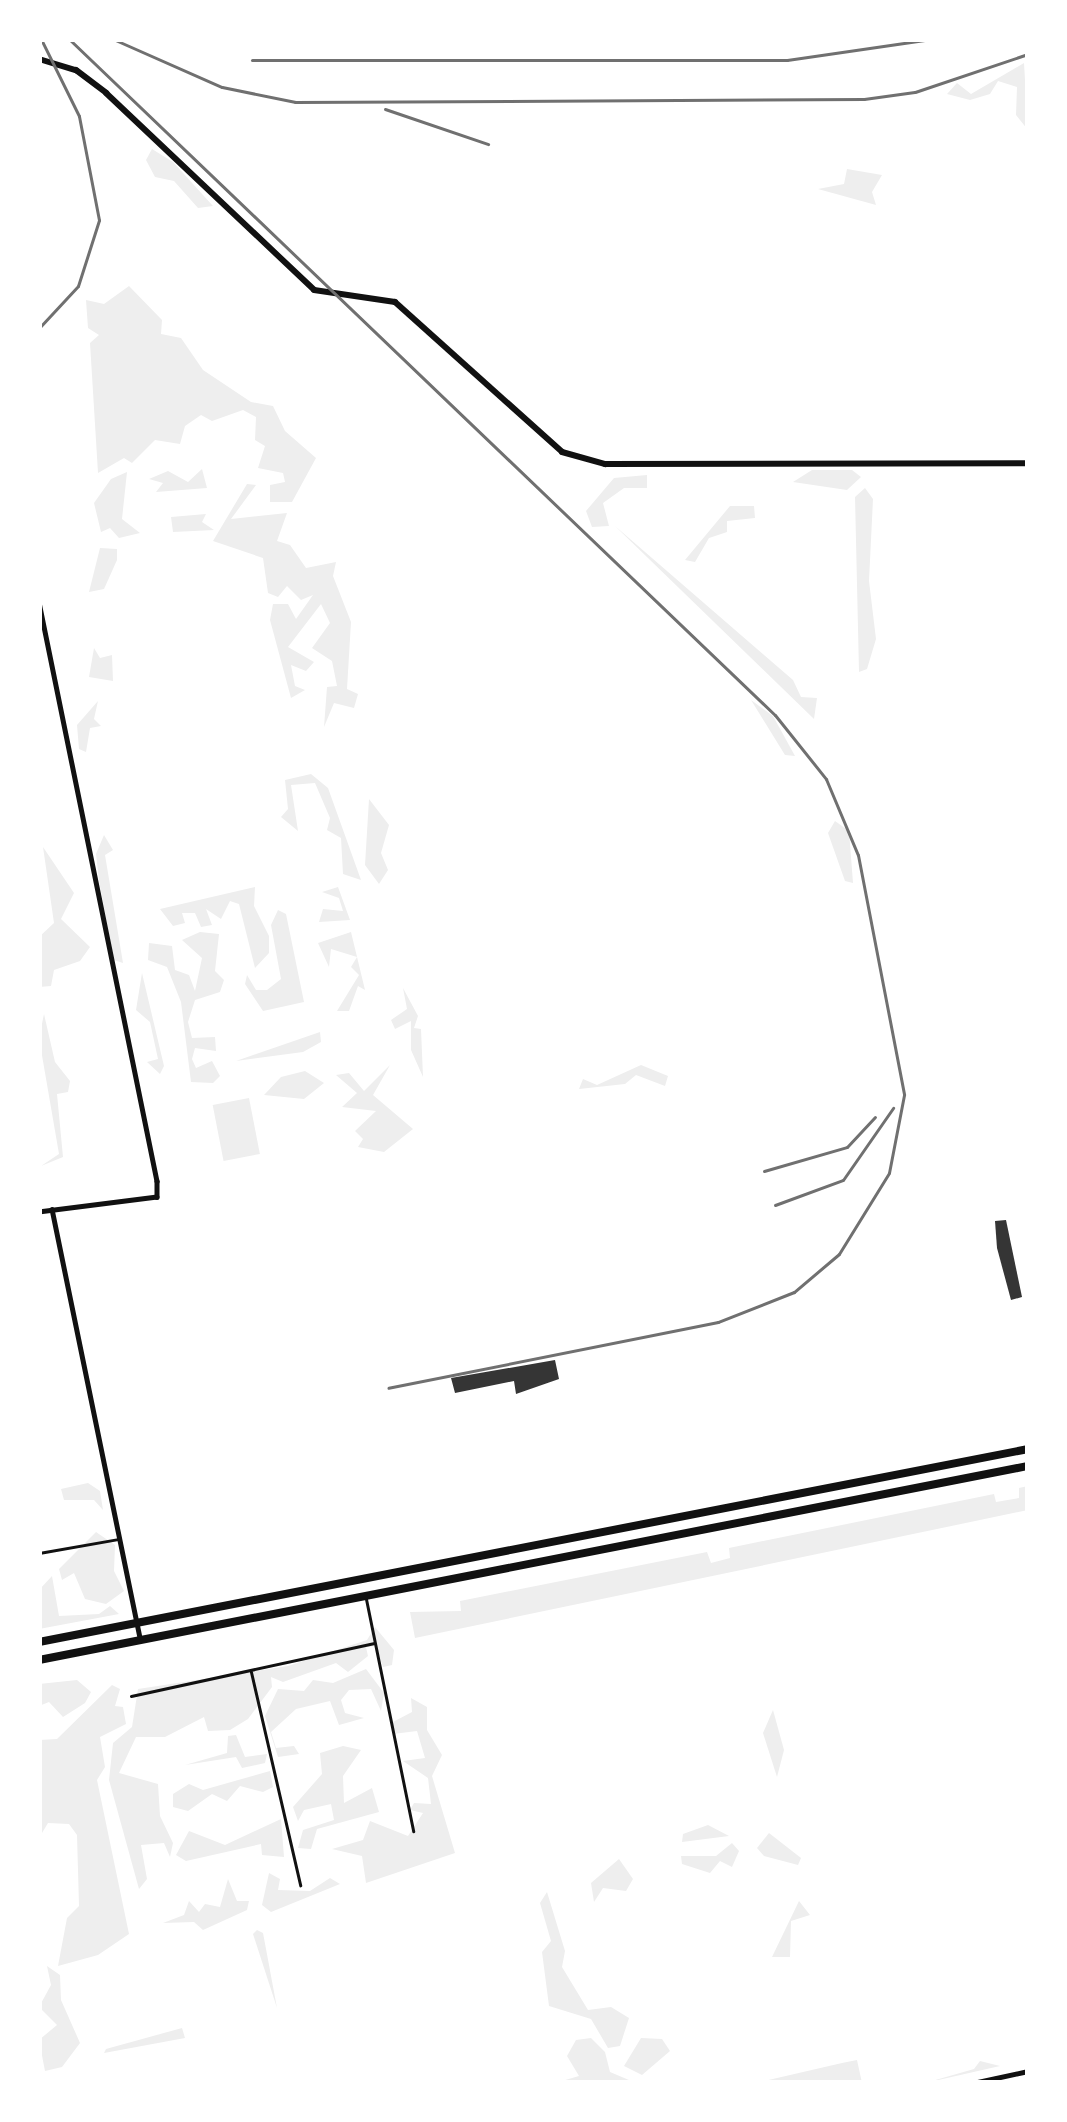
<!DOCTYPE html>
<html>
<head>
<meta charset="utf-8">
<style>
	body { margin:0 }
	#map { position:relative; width:1067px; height:2122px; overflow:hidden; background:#fff; font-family:Helvetica,sans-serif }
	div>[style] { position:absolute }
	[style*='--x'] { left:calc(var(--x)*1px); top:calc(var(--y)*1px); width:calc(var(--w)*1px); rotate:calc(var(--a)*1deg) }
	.green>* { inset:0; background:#eee; transform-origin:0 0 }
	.building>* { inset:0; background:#353535 }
	.service>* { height:3px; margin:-1.5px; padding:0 1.5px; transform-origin:1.5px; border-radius:1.5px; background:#111 }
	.minor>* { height:4.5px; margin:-2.25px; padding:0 2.25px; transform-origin:2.25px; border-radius:2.25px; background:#111 }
	.tertiary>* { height:6px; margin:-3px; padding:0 3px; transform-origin:3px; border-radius:3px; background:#111 }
	.primary>* { height:8px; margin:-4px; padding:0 4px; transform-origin:4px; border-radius:4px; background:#111 }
	.rail>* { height:3px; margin:-1.5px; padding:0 1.5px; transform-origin:1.5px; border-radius:1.5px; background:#707070 }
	span { translate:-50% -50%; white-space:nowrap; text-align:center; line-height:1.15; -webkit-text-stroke:9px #fff; paint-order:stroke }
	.frame { position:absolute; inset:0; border:42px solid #fff; pointer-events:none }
</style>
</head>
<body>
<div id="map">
	<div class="green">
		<div style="clip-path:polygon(1024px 63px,1028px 130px,1016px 115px,1017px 87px,998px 81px,990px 94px,970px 100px,947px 94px,957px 83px,971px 94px)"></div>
		<div style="clip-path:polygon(152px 149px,173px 162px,213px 206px,198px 208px,174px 181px,155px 177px,146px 160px)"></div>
		<div style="clip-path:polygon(847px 169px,882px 175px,872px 192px,876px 205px,818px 189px,844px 184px)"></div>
		<div style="clip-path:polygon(129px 286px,162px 320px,161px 334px,181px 338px,203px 370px,251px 402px,273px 406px,285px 431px,316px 458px,292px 502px,270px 502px,270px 485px,285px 482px,283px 473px,258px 468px,265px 446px,255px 440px,256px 417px,243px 410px,212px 421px,201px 415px,185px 426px,180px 444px,155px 440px,132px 463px,124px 458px,98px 473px,90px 343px,99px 335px,88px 328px,86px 300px,104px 304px)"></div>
		<div style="clip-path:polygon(202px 469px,207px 488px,156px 492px,163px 483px,149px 479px,168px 471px,188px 482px)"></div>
		<div style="clip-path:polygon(812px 470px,852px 470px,861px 477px,847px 490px,793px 482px)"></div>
		<div style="clip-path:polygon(127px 472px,122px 519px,140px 533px,119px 538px,110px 528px,101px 532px,94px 503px,111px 479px)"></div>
		<div style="clip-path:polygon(647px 475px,647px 488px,624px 488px,603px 503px,609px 526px,592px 527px,586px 511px,614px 478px)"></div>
		<div style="clip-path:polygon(247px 484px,256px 485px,231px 519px,287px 513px,277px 541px,290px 545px,306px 568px,336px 562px,333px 576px,351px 622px,347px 689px,358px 694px,354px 708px,334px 703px,324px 727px,327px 687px,337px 686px,332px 661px,312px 648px,330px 623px,321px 604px,288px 647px,314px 662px,306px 671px,291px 665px,295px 686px,305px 690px,291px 698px,270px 620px,273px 604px,288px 604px,296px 619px,313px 595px,301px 600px,287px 586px,278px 597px,268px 593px,263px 558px,213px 541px)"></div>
		<div style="clip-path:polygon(865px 488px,873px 499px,869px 581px,876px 639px,867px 669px,859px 672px,855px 497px)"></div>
		<div style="clip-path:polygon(730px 506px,754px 506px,755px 518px,727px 521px,727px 532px,709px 538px,695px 562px,685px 560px)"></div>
		<div style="clip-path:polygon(206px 514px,202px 522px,214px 530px,173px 532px,171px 517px)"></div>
		<div style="clip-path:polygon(615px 526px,793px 680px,801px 697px,817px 698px,814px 719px)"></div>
		<div style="clip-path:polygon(100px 548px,117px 549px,117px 560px,104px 589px,89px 592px)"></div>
		<div style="clip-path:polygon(94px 648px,100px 658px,112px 655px,113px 681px,89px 677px)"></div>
		<div style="clip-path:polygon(751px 700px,773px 716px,795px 756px,785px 755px)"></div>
		<div style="clip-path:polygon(98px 701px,94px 719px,101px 726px,90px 728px,86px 752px,79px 749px,77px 725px)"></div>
		<div style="clip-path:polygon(311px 774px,328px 788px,361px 880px,343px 874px,341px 838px,327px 830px,330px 818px,315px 783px,291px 785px,298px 831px,281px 817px,288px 809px,285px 780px)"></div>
		<div style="clip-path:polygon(369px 799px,389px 825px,381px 853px,388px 870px,379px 884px,365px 865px)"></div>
		<div style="clip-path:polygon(835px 821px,849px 831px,853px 883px,845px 881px,828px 833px)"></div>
		<div style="clip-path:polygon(104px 835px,113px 850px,105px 855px,123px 963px,114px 960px,99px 881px,96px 854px)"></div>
		<div style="clip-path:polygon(43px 847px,74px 893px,61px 919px,90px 947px,80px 961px,54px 970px,51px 986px,39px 987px,39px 937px,54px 923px)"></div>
		<div style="clip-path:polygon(255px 887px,254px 906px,269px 936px,269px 953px,255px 968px,239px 904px,230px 901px,221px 919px,206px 909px,212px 925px,201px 927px,195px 913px,182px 913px,185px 923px,173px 926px,160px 909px)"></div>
		<div style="clip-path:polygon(338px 887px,350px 920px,319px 922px,323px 909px,343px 911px,339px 898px,322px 892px)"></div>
		<div style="clip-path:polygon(278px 910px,286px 914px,304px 1002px,263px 1011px,245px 984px,247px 975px,256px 990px,267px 990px,281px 979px,271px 925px)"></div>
		<div style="clip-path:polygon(200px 932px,219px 934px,215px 971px,224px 980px,220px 992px,195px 1000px,188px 1022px,192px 1038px,215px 1037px,216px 1051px,195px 1048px,192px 1059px,196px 1068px,212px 1061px,220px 1076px,213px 1083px,191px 1082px,181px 1002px,167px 967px,148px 960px,149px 943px,172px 946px,175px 970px,189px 975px,195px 991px,202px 958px,182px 940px)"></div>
		<div style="clip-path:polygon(351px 932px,365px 990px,358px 986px,349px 1011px,337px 1011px,359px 975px,351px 967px,357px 957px,331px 949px,329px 967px,318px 943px)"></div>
		<div style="clip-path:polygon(142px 973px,164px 1066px,160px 1074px,147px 1062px,158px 1059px,150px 1022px,136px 1010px)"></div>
		<div style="clip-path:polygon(403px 988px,418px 1016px,414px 1028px,421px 1029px,423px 1077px,411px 1050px,411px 1021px,395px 1029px,391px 1020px,407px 1009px)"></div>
		<div style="clip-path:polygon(44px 1014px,55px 1062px,70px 1081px,68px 1092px,57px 1094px,63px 1157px,41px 1166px,59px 1154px,39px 1038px)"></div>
		<div style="clip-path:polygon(320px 1032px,321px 1042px,303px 1052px,236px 1061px)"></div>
		<div style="clip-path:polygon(390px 1065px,373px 1095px,413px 1129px,384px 1152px,358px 1147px,363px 1139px,355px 1131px,376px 1111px,342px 1107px,357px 1093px,336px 1075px,349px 1073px,364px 1091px)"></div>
		<div style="clip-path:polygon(641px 1065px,668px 1076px,665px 1086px,636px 1075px,625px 1084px,579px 1089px,583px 1079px,597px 1085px)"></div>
		<div style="clip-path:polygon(305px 1071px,324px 1083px,304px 1099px,264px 1095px,281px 1077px)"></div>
		<div style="left:249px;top:1098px;width:57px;height:37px;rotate:79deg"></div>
		<div style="clip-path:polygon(88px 1483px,100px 1491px,103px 1510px,94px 1500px,64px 1500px,61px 1489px)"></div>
		<div style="clip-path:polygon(1028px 1486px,1028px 1510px,415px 1638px,410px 1612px,461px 1611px,460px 1601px,707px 1552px,711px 1563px,730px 1558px,729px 1548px,994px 1494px,996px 1502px,1019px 1498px,1019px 1488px)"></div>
		<div style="clip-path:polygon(96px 1532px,115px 1545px,114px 1571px,124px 1591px,106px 1604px,85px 1599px,74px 1573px,62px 1580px,59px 1569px)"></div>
		<div style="clip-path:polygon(52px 1576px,59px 1616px,99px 1614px,110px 1606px,119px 1614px,39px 1629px,39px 1590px)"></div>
		<div style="clip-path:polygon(375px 1627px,394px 1650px,392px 1665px,383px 1667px,376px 1646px,366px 1647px,368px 1656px,348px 1672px,336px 1663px,283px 1682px,271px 1677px,272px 1687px,248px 1719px,230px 1730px,208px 1731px,204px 1717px,165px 1737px,136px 1737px,119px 1773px,158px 1784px,160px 1816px,173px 1843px,170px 1857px,164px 1843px,141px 1845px,147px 1879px,139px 1889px,109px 1780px,113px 1743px,132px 1727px,138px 1689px,288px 1666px,367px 1640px)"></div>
		<div style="clip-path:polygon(366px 1669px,384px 1693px,381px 1711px,371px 1689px,349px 1690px,341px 1700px,345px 1713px,364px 1718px,339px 1725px,330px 1701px,296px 1709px,271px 1732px,276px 1748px,294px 1746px,299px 1754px,278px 1757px,265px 1716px,278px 1689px,304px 1691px,313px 1680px,333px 1683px)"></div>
		<div style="clip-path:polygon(77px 1680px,91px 1692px,85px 1703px,63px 1717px,49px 1702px,39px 1706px,39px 1684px)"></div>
		<div style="clip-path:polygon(112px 1685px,120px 1689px,115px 1706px,123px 1707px,126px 1724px,100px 1737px,105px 1767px,97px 1780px,129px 1934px,98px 1955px,58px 1966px,67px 1918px,79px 1906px,77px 1835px,69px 1824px,48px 1823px,39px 1838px,39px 1740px,57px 1739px)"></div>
		<div style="clip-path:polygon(411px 1698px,427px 1707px,427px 1730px,442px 1755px,432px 1776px,455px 1853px,366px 1883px,362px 1856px,332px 1849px,363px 1840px,370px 1821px,408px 1836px,423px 1813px,410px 1810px,414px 1803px,431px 1804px,428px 1778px,403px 1761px,425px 1758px,417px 1731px,393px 1734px,391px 1723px,412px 1712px)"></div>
		<div style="clip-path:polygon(773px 1710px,784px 1750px,777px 1777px,763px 1733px)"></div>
		<div style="clip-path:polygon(236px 1735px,245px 1757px,267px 1754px,265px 1763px,242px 1768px,236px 1757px,185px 1765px,227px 1753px,228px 1736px)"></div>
		<div style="clip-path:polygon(343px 1746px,361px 1750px,343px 1776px,344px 1803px,372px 1788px,379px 1812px,317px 1829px,311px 1849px,298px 1848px,303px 1830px,334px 1820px,331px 1804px,304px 1810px,298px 1821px,293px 1807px,322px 1774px,320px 1753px)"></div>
		<div style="clip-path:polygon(270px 1771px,273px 1787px,263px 1792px,240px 1786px,227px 1801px,212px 1794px,188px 1811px,173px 1807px,173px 1794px,189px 1784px,203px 1790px)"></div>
		<div style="clip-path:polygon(281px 1819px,284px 1857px,262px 1855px,261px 1844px,186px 1861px,176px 1855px,189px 1831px,225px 1845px)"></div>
		<div style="clip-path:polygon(708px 1825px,729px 1836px,682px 1842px,683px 1834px)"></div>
		<div style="clip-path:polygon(769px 1833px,801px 1858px,798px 1865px,764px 1856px,757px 1848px)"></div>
		<div style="clip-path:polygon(732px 1843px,739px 1851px,732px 1867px,720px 1861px,710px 1873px,682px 1864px,681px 1856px,716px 1856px)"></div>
		<div style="clip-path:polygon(619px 1859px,633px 1879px,626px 1891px,603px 1888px,594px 1902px,591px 1883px)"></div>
		<div style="clip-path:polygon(269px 1873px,280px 1879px,278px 1890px,310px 1891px,330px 1878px,340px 1884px,271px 1912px,262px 1905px)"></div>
		<div style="clip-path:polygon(228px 1879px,237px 1901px,249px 1901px,247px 1910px,203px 1930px,194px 1922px,163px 1923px,184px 1915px,189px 1901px,199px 1912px,205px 1904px,220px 1907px)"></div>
		<div style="clip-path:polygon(547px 1892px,565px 1951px,562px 1967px,588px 2010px,611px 2007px,629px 2018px,620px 2046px,608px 2048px,591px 2019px,549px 2006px,542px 1952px,551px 1941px,540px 1903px)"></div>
		<div style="clip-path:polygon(799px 1901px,810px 1915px,791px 1921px,790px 1957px,772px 1957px)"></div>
		<div style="clip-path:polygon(257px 1930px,263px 1933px,277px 2008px,253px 1934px)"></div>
		<div style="clip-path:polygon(47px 1966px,60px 1975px,61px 2000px,80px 2043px,62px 2067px,45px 2071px,39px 2040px,57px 2025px,39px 2007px,51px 1985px)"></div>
		<div style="clip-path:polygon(182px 2028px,185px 2038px,104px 2053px,106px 2049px)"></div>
		<div style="clip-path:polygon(591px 2038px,605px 2052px,610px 2072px,636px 2083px,555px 2083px,579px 2076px,567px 2056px,576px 2040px)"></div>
		<div style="clip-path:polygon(641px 2038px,662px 2039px,670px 2051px,642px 2075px,624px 2066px)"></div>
		<div style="clip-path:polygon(857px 2060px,862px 2083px,756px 2083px,842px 2063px)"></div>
		<div style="clip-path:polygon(980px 2061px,1000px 2066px,925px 2083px,974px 2069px)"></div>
	</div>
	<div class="building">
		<div style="clip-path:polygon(1006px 1220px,1022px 1297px,1011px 1300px,997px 1248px,995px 1221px)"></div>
		<div style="clip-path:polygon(555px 1360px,559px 1379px,516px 1394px,514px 1381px,455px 1393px,451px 1378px)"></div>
	</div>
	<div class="service">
		<div style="--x:39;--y:1553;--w:80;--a:-10"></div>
		<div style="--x:366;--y:1599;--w:237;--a:78.5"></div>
		<div style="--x:251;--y:1672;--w:219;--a:77"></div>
		<div style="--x:131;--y:1696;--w:249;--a:-12.3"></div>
	</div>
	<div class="minor">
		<div style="--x:39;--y:602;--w:591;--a:78.48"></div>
		<div style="--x:157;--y:1181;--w:16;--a:90"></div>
		<div style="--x:157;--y:1197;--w:119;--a:172.8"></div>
		<div style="--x:52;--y:1209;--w:439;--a:78.4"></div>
		<div style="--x:973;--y:2083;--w:56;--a:-12.3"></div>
	</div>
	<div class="tertiary">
		<div style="--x:39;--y:59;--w:39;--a:17"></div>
		<div style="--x:76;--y:70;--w:38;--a:37"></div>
		<div style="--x:106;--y:93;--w:286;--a:43.4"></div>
		<div style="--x:314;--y:290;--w:82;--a:8.4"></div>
		<div style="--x:395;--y:302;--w:224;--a:41.9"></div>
		<div style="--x:562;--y:452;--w:45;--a:15.6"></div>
		<div style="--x:605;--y:464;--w:423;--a:-0.1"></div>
	</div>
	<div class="primary">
		<div style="--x:39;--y:1642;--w:1008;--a:-11.04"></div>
		<div style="--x:39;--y:1660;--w:1008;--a:-11.1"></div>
	</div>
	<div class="rail">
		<div style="--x:69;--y:39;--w:977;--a:43.76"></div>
		<div style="--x:775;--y:715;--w:82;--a:51.4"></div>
		<div style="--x:826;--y:779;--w:82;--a:67.2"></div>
		<div style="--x:858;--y:855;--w:244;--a:79.1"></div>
		<div style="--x:904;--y:1095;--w:79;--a:100.9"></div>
		<div style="--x:889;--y:1173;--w:95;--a:121.7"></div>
		<div style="--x:839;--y:1254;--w:59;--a:139.8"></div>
		<div style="--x:794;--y:1292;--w:82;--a:158.5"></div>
		<div style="--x:718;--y:1322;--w:336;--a:168.7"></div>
		<div style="--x:113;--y:39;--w:119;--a:23.8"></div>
		<div style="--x:222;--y:87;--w:75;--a:11.6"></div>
		<div style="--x:295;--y:102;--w:569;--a:-0.3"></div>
		<div style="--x:864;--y:99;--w:51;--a:-7.8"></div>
		<div style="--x:915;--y:92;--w:119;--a:-18.6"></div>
		<div style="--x:252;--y:60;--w:535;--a:0"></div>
		<div style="--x:787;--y:60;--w:146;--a:-8.3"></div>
		<div style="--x:385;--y:109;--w:109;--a:18.8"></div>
		<div style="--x:39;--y:328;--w:57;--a:-47.1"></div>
		<div style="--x:78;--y:286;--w:69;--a:-72.3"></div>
		<div style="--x:99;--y:220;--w:106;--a:-100.9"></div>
		<div style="--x:79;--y:116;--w:86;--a:-116.3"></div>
		<div style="--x:764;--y:1171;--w:86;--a:-16.1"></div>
		<div style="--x:847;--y:1147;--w:41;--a:-47"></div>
		<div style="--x:775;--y:1205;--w:72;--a:-20.2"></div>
		<div style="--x:843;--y:1180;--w:88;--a:-55.2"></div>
	</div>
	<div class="frame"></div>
</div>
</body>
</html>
